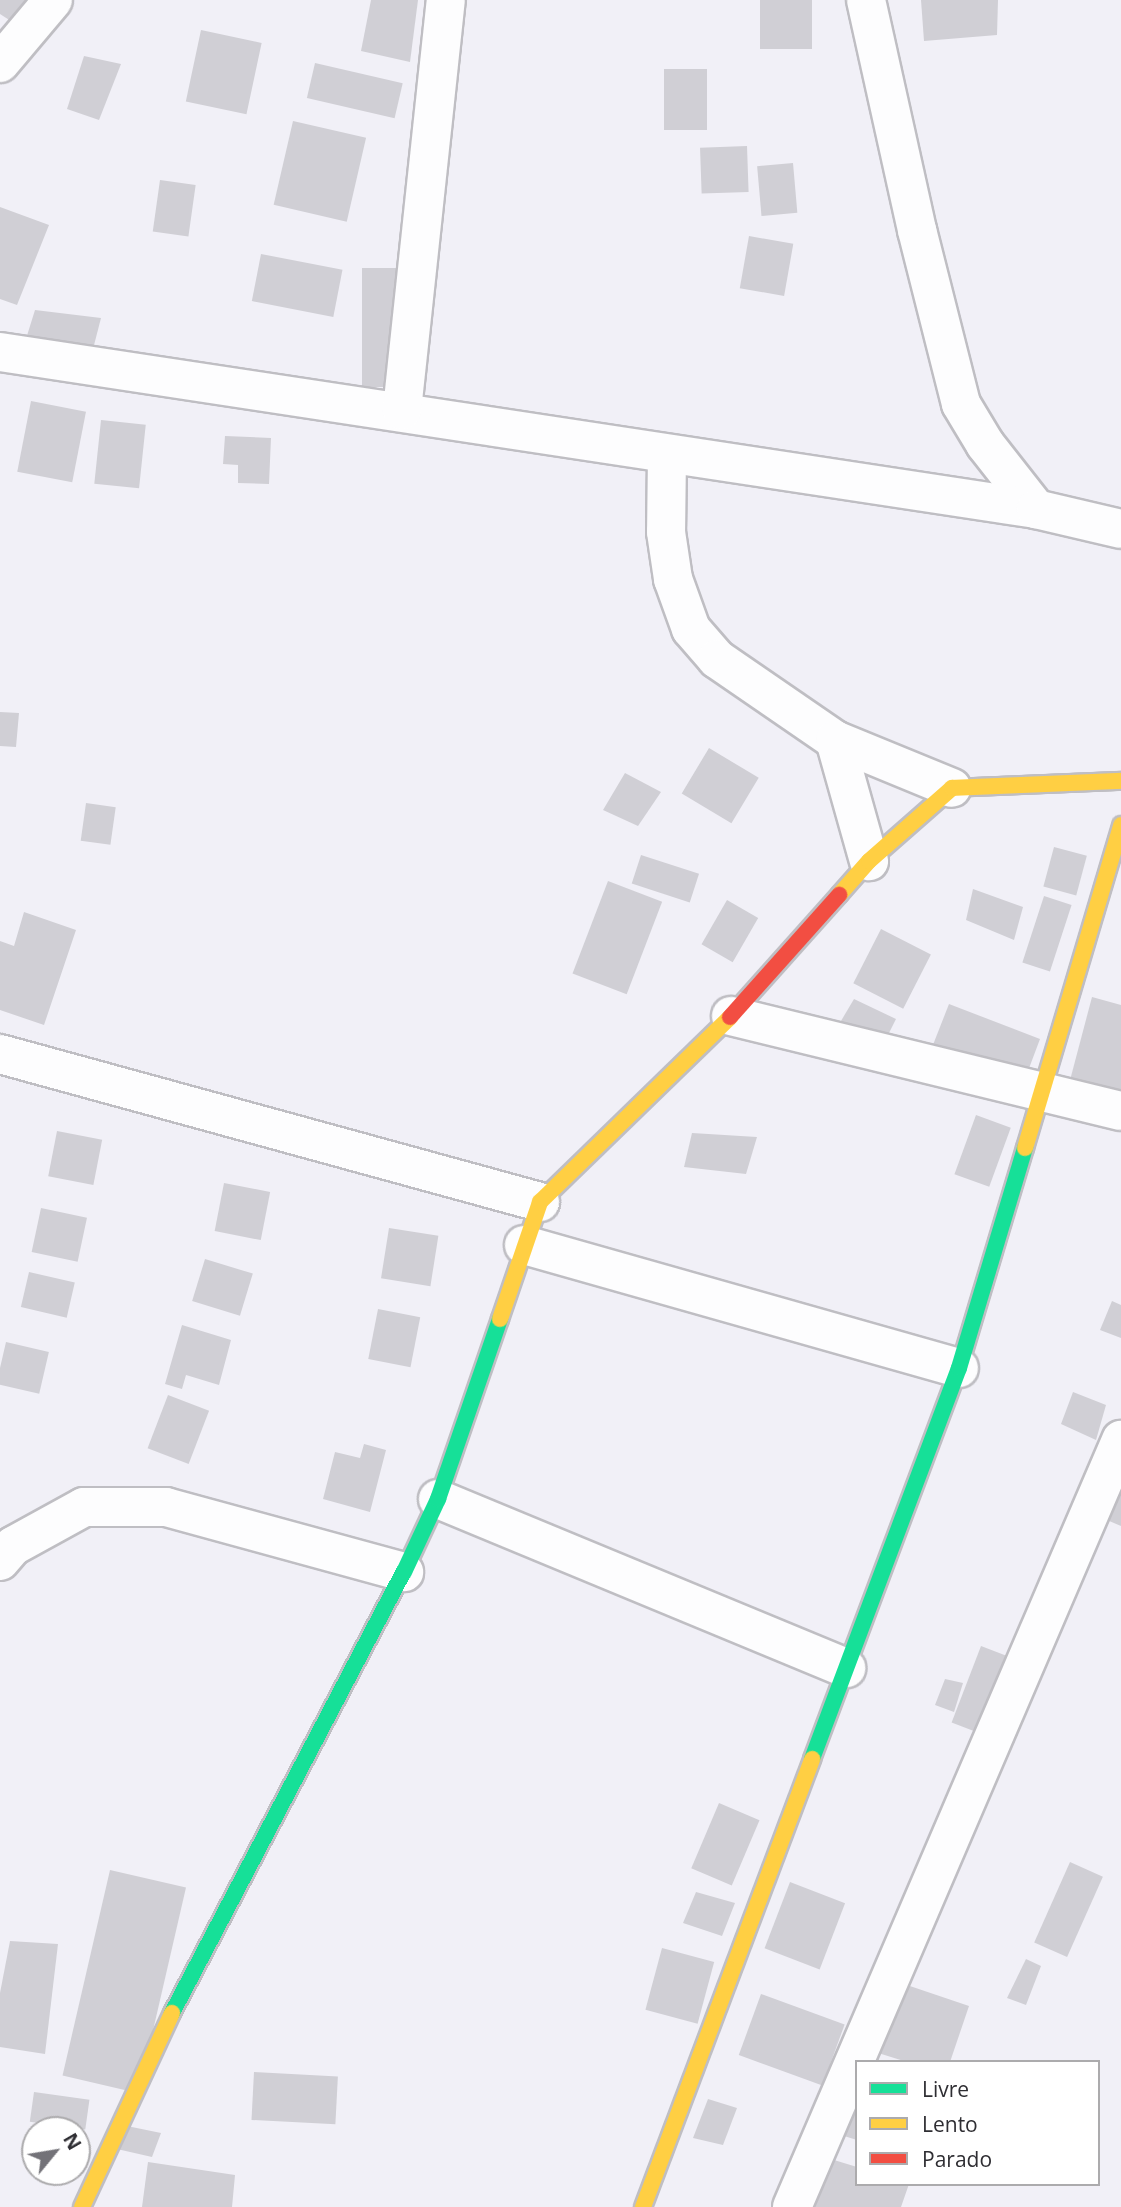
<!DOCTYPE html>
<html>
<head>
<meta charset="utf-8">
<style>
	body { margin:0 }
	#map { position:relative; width:1121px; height:2207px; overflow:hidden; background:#f1f0f7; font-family:"Open Sans",sans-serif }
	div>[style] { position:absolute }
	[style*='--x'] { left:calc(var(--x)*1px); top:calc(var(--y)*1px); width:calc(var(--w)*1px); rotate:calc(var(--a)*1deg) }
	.building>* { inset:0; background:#d0cfd5; transform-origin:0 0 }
	.roads { filter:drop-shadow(2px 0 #bfbec3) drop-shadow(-2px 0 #bfbec3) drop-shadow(0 2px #bfbec3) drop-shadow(0 -2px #bfbec3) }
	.street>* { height:38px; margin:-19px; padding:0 19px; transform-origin:19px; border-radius:19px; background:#fdfdfe }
	.fast>* { height:16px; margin:-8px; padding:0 8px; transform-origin:8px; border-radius:8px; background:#16e098 }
	.slow>* { height:16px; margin:-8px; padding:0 8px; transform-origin:8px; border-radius:8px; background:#ffcf43 }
	.jam>* { height:16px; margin:-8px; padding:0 8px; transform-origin:8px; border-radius:8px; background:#f24e42 }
	span { translate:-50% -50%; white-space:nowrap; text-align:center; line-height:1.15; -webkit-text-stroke:6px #fff; paint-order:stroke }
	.legend { position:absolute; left:855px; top:2060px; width:245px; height:126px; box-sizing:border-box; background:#fff; border:2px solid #acabad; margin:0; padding:9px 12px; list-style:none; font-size:21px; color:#2f2e33 }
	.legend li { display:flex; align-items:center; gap:14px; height:35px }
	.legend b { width:35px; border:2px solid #acabad }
	.north { position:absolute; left:21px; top:2116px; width:70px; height:70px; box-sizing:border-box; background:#fff; border:2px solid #acabad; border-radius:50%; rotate:60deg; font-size:19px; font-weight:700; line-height:28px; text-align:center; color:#2f2e33 }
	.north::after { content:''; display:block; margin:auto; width:24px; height:32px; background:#737278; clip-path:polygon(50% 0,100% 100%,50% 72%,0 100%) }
</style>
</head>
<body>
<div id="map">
	<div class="building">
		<div style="clip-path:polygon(0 0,34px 0,17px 25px,0 14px)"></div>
		<div style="clip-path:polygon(371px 0,418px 0,410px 62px,361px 51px)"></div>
		<div style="left:760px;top:0;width:52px;height:49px"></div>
		<div style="clip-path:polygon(921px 0,998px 0,997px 35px,924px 41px)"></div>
		<div style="left:201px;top:30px;width:62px;height:73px;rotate:12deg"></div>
		<div style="clip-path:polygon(84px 56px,121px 64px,99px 120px,67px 109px)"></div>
		<div style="left:315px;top:63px;width:90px;height:36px;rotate:13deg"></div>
		<div style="left:664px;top:69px;width:43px;height:61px"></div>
		<div style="left:293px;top:121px;width:75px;height:86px;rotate:13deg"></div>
		<div style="left:747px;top:146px;width:46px;height:47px;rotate:88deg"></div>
		<div style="left:793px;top:163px;width:50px;height:36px;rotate:85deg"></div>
		<div style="left:160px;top:180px;width:36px;height:52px;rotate:8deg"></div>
		<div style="clip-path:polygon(0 207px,49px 225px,17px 305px,0 299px)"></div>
		<div style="left:749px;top:236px;width:45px;height:53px;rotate:10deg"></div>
		<div style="left:261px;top:254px;width:83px;height:48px;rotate:11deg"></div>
		<div style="left:362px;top:268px;width:36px;height:119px"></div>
		<div style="clip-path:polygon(35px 310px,101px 318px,92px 353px,25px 342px)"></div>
		<div style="left:31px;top:401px;width:56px;height:72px;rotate:11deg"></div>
		<div style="left:101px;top:420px;width:45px;height:64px;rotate:6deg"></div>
		<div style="clip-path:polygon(225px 436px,271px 438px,269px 484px,238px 483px,238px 465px,223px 464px)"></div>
		<div style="clip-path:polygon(0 712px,19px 713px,16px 747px,0 746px)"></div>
		<div style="left:709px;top:748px;width:58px;height:53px;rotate:31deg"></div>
		<div style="clip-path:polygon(625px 773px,661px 792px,638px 826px,603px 810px)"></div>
		<div style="left:86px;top:803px;width:30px;height:38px;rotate:8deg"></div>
		<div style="left:1054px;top:847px;width:34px;height:41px;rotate:15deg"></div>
		<div style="left:641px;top:855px;width:61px;height:30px;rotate:18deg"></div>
		<div style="left:608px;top:881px;width:58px;height:99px;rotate:21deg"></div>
		<div style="clip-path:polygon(973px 889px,1023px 907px,1014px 940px,966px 920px)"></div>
		<div style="left:1044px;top:896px;width:29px;height:70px;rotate:18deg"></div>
		<div style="left:727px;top:900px;width:36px;height:51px;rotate:30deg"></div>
		<div style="clip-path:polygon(24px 912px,76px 930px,44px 1025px,0 1010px,0 941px,14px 946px)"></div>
		<div style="left:881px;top:929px;width:56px;height:61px;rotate:27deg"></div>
		<div style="clip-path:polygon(1092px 997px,1121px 1005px,1121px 1095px,1069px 1084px)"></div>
		<div style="clip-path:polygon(854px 999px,896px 1019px,872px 1067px,825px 1048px)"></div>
		<div style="clip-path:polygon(949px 1004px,1040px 1039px,1025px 1079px,929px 1055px)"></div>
		<div style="left:976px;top:1115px;width:37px;height:63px;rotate:20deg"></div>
		<div style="left:57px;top:1131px;width:46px;height:46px;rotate:11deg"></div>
		<div style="clip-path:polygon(692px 1133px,757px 1137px,746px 1174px,684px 1167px)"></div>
		<div style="left:224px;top:1183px;width:47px;height:49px;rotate:11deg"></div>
		<div style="left:41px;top:1208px;width:47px;height:45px;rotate:12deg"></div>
		<div style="left:389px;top:1228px;width:50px;height:51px;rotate:9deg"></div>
		<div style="left:205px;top:1259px;width:50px;height:44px;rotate:17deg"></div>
		<div style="left:29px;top:1272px;width:47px;height:36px;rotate:13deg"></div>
		<div style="clip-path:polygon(1112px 1301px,1121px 1305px,1121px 1338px,1100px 1330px)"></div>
		<div style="left:378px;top:1309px;width:43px;height:51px;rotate:11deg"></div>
		<div style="clip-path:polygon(182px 1325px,231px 1340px,219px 1385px,186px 1375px,182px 1389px,165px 1384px)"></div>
		<div style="left:6px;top:1342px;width:44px;height:43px;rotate:13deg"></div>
		<div style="clip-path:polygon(1073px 1392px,1106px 1405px,1096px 1440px,1061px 1424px)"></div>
		<div style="left:168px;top:1395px;width:44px;height:57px;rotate:21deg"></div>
		<div style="clip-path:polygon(364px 1444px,386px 1450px,370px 1512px,323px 1499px,335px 1452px,360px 1458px)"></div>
		<div style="clip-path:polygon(1121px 1483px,1121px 1526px,1095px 1515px)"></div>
		<div style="left:981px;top:1646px;width:30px;height:82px;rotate:21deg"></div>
		<div style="clip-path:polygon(945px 1679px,963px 1683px,954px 1712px,935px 1705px)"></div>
		<div style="left:719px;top:1803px;width:44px;height:71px;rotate:23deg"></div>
		<div style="left:1070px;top:1862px;width:36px;height:88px;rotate:24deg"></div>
		<div style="left:110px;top:1870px;width:78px;height:211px;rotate:13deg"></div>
		<div style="left:790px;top:1882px;width:59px;height:71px;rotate:21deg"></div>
		<div style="clip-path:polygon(696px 1892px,735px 1903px,722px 1936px,683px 1923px)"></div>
		<div style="clip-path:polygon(10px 1941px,58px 1944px,45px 2054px,0 2047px,0 1993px)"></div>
		<div style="left:662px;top:1948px;width:54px;height:64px;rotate:15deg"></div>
		<div style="clip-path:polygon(1026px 1959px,1041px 1966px,1026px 2005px,1007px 1998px)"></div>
		<div style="clip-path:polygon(901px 1983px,969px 2006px,950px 2062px,907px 2062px,875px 2052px)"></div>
		<div style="left:761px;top:1994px;width:89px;height:65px;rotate:20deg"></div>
		<div style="left:254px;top:2072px;width:84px;height:48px;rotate:3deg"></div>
		<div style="left:34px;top:2092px;width:56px;height:30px;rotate:8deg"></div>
		<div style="clip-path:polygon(708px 2099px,737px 2108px,723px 2145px,693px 2138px)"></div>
		<div style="clip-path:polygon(857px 2104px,857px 2140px,844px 2136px)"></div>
		<div style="clip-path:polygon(127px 2126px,161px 2133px,152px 2157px,117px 2149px)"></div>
		<div style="clip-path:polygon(834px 2160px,857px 2167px,857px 2184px,909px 2184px,901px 2207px,815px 2207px)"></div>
		<div style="clip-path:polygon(148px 2162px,235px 2175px,232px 2207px,142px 2207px)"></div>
	</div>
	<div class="roads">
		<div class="street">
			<div style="--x:866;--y:0;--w:236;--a:77.5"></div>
			<div style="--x:917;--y:230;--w:179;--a:75.8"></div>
			<div style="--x:961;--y:404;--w:47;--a:59"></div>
			<div style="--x:985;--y:444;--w:83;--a:51.9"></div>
			<div style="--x:0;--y:63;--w:82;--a:-49.9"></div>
			<div style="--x:0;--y:352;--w:1048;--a:8.62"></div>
			<div style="--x:1036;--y:509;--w:87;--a:13.2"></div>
			<div style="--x:402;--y:410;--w:412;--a:-83.9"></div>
			<div style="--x:667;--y:455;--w:77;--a:90.7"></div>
			<div style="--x:666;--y:532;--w:48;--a:81.5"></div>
			<div style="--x:673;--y:579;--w:53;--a:70.2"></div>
			<div style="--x:691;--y:629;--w:40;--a:49"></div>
			<div style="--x:717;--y:659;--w:143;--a:34.5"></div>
			<div style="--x:835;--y:740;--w:126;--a:22.3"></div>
			<div style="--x:835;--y:740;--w:126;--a:74.3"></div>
			<div style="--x:731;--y:1016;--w:401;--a:13.7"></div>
			<div style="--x:0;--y:1054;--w:560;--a:15.33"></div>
			<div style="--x:524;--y:1245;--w:452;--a:15.8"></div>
			<div style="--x:438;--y:1499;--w:442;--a:22.5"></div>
			<div style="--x:0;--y:1561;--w:20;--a:-49"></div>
			<div style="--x:13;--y:1546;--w:81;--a:-28.8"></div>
			<div style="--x:84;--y:1507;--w:82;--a:0"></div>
			<div style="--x:166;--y:1507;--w:247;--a:15.3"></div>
			<div style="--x:792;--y:2207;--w:835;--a:-66.78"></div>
		</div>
		<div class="fast">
			<div style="--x:812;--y:1759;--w:418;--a:-69.4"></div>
			<div style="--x:959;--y:1368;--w:230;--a:-73.3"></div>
			<div style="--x:172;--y:2013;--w:498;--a:-62.3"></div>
			<div style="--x:404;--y:1572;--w:81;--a:-65"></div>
			<div style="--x:438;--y:1499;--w:190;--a:-71"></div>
		</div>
		<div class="slow">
			<div style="--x:839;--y:895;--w:45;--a:-48.6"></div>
			<div style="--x:869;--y:861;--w:111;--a:-41.3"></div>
			<div style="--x:952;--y:788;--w:169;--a:-2.4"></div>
			<div style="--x:1025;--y:1148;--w:337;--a:-73.4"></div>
			<div style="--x:500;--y:1319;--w:124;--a:-71.1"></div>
			<div style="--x:540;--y:1202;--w:265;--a:-44.2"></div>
			<div style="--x:82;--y:2207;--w:214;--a:-65.1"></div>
			<div style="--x:643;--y:2207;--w:479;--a:-69.3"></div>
		</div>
		<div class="jam">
			<div style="--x:730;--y:1017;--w:164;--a:-48.2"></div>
		</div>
	</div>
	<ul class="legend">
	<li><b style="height:9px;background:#16e098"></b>Livre</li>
	<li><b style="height:9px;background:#ffcf43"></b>Lento</li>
	<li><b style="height:9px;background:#f24e42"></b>Parado</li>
	</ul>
	<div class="north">N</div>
</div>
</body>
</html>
